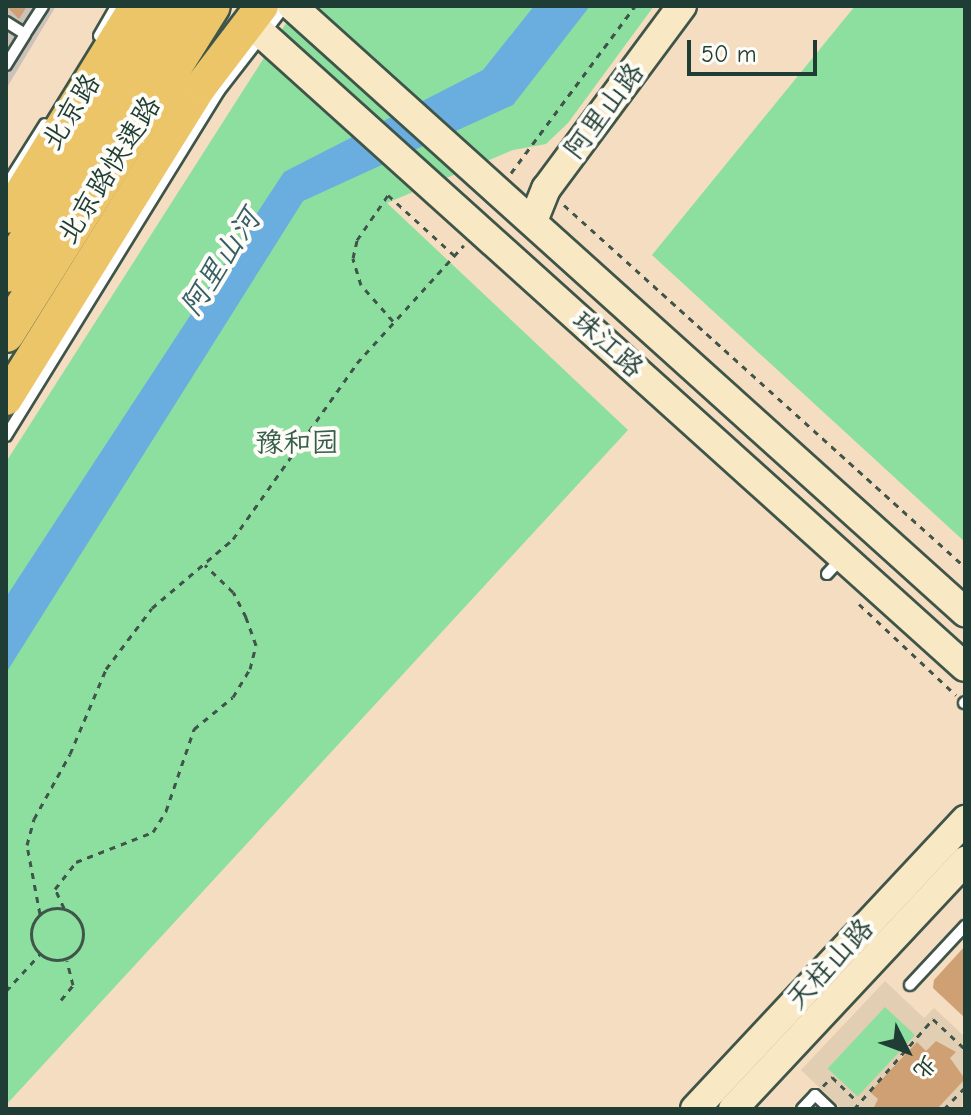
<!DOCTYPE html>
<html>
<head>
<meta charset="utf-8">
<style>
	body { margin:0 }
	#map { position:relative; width:971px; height:1115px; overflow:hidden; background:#f4ddc0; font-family:"Comic Neue","LXGW WenKai TC",sans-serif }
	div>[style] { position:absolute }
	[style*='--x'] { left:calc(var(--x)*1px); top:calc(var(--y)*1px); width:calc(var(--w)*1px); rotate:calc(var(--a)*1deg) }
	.built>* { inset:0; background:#e1ceb3 }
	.industrial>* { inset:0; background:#ccc2b9 }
	.green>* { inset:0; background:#8ddfa0; transform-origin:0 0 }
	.water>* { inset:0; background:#6aaedf }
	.building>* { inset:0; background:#cea073 }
	.path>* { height:3px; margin-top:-1.5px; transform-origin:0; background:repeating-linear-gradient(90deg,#3f5549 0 6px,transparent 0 12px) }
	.path>.ring { margin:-1.5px; padding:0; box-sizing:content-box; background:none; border:3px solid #3f5549; border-radius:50% }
	.roads { filter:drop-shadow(2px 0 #3f5549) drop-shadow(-2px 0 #3f5549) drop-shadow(0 2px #3f5549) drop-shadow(0 -2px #3f5549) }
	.lane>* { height:10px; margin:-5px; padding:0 5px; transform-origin:5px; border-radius:5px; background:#fff }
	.secondary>* { height:28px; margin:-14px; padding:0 14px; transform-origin:14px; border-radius:14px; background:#f8e8c3 }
	.primary>* { height:32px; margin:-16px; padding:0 16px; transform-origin:16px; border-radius:16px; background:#edc569 }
	.highway>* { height:36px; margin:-18px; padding:0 18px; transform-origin:18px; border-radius:18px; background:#edc569 }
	span { translate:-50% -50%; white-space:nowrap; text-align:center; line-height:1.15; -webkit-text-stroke:8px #fdfcf7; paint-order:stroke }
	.street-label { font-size:28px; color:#1f3d34 }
	.park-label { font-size:28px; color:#355d4a }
	.water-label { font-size:30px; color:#365f67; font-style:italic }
	.frame { position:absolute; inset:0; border:8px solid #1f3d34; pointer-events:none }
	.north { position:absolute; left:867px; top:1011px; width:80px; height:80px; -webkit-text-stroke:6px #fdfcf7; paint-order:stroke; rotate:132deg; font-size:22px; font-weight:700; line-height:32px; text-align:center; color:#1f3d34 }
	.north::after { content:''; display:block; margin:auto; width:28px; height:36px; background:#1f3d34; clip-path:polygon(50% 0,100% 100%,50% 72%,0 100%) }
	.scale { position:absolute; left:687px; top:40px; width:130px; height:36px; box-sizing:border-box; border:4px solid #1f3d34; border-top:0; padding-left:10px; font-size:24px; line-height:28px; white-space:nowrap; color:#1f3d34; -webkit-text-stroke:6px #fdfcf7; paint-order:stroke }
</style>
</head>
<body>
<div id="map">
	<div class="built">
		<div style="clip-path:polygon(885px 981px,924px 1018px,934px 1008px,965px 1037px,962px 1109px,842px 1109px,801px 1070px)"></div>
	</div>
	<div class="industrial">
		<div style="clip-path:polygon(6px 6px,56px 6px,6px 89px)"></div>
	</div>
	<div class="green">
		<div style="clip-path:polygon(297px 6px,654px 6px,568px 123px,546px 144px,513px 150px,387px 203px,628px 430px,6px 1105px,6px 462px)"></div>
		<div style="clip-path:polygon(855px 6px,965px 6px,965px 542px,652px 255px)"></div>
		<div style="left:885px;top:1007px;width:41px;height:84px;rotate:43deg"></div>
	</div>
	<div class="water">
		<div style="clip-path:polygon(534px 6px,590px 6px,513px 105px,303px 201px,6px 673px,6px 597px,284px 172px,483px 70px)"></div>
	</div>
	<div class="building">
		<div style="clip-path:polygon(6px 6px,27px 6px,19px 19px)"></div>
		<div style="clip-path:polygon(965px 946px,965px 1018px,933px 988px,934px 980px)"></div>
		<div style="clip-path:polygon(936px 1041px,956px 1052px,950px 1058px,965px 1079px,937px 1109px,873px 1109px,878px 1099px,870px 1092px,917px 1042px,926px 1051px)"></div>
	</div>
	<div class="path">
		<div style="--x:511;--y:173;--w:208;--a:-53.4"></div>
		<div style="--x:564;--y:205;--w:540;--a:42.07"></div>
		<div style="--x:393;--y:321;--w:48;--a:-131.6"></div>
		<div style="--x:361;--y:285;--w:28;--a:-107"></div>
		<div style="--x:353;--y:258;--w:18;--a:-77"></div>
		<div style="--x:357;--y:240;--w:55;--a:-55.4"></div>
		<div style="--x:388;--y:195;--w:91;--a:42.3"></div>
		<div style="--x:859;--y:604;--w:133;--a:43.2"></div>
		<div class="ring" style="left:31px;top:908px;width:49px;height:49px"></div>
		<div style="--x:64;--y:908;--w:21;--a:-115"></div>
		<div style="--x:55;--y:889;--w:34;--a:-52"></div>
		<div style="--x:76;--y:862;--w:83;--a:-21.3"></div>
		<div style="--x:153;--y:832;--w:25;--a:-58"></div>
		<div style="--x:166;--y:811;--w:87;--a:-71.1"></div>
		<div style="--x:194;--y:729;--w:50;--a:-39.4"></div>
		<div style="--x:233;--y:697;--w:33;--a:-59"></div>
		<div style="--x:250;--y:669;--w:25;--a:-76"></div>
		<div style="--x:256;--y:645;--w:30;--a:-110"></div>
		<div style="--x:246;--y:617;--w:28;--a:-117"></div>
		<div style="--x:233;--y:592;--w:39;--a:-136"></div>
		<div style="--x:40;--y:914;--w:70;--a:-100.7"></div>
		<div style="--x:27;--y:845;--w:27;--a:-75"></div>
		<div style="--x:34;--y:819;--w:74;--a:-61"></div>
		<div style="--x:70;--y:754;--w:92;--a:-67"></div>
		<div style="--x:106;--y:669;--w:76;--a:-53"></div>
		<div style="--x:152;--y:608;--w:106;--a:-40.4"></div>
		<div style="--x:233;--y:539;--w:215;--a:-54.8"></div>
		<div style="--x:357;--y:363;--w:159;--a:-47.8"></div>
		<div style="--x:6;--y:991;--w:50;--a:-47.4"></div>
		<div style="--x:61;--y:1000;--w:19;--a:-51"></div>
		<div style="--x:73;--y:985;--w:25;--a:-104"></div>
		<div style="--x:823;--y:1086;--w:13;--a:-45"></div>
		<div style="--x:832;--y:1077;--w:35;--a:44"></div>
		<div style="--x:854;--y:1109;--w:120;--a:-48.7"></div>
		<div style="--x:933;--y:1019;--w:44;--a:43.2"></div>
		<div style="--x:944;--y:1109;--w:30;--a:-46"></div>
	</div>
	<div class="roads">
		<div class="lane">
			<div style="--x:6;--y:22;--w:22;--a:32"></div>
			<div style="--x:25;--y:34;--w:33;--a:-57"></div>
			<div style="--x:99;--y:36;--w:34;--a:-60"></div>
			<div style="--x:6;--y:65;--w:36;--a:-58"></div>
			<div style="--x:6;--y:186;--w:73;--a:-57.8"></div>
			<div style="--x:6;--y:436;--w:405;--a:-58.3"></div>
			<div style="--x:219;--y:91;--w:108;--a:-52.2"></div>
			<div style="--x:827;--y:574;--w:22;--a:-47"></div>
			<div style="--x:964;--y:703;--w:1;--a:-45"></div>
			<div style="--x:910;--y:985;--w:81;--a:-47"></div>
			<div style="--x:802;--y:1109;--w:19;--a:-47"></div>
			<div style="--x:815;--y:1095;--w:21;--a:43"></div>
		</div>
		<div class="secondary">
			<div style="--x:292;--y:6;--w:906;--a:42"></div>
			<div style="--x:250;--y:23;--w:962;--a:42.01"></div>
			<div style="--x:533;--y:221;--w:35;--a:-68"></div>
			<div style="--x:546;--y:189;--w:228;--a:-53.4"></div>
			<div style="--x:695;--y:1109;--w:396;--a:-46.9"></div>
			<div style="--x:733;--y:1109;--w:340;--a:-46.9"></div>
		</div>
		<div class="primary">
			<div style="--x:6;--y:217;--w:248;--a:-58.4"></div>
			<div style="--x:6;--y:399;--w:369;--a:-58.1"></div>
			<div style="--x:201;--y:86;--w:101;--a:-52.7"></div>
		</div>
		<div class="highway">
			<div style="--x:6;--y:274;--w:316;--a:-58.1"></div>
			<div style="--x:6;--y:334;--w:387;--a:-57.9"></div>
		</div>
	</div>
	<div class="street-label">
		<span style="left:604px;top:111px;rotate:-53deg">阿里山路</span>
		<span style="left:71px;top:112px;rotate:-58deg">北京路</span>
		<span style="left:109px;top:170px;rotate:-58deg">北京路快速路</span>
		<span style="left:608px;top:344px;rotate:42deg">珠江路</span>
		<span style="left:830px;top:964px;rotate:-47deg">天柱山路</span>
	</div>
	<div class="park-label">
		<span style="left:297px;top:443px">豫和园</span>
	</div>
	<div class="water-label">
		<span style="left:221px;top:263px;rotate:-57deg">阿里山河</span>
	</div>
	<div class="frame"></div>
	<div class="north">北</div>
	<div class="scale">50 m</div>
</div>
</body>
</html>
